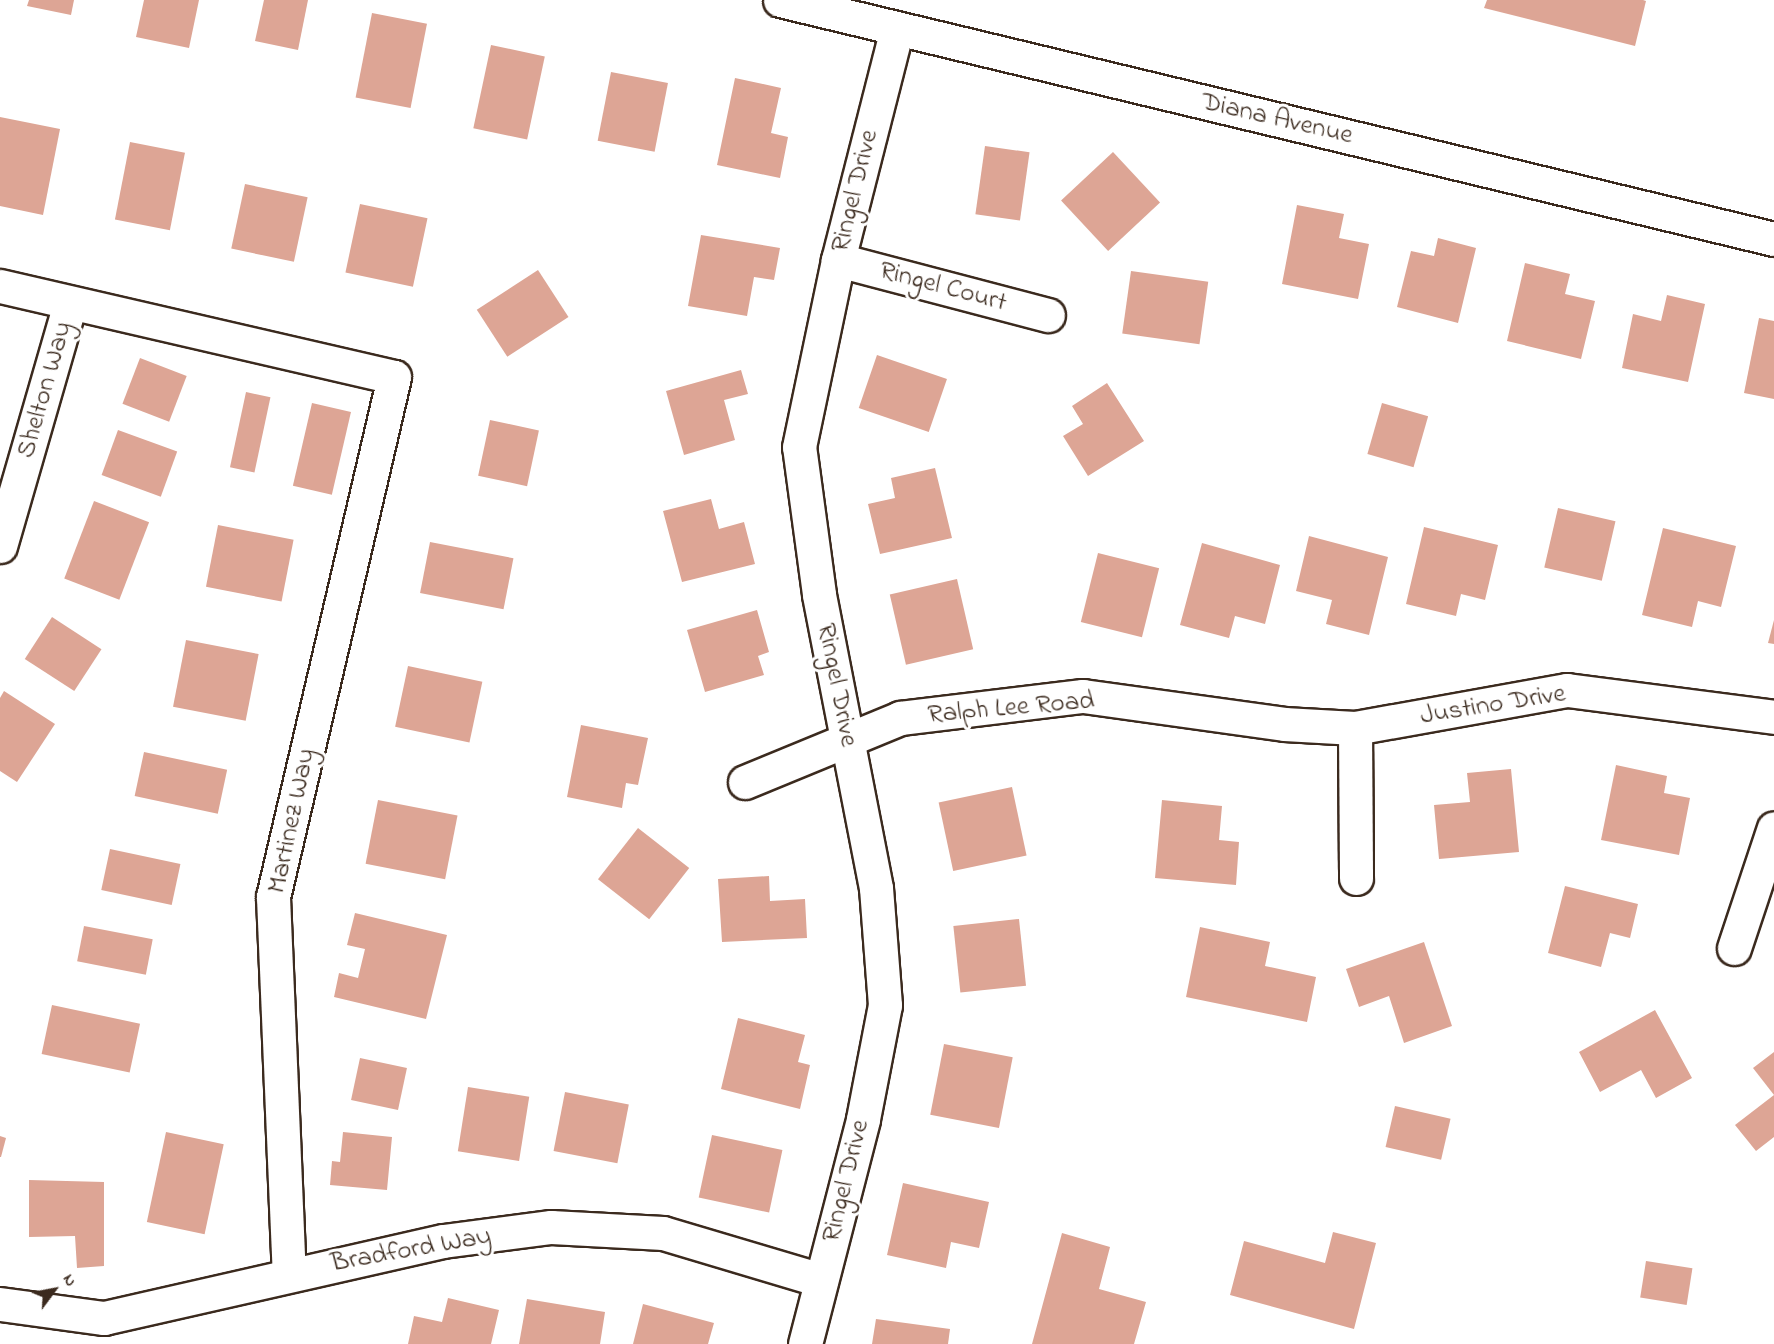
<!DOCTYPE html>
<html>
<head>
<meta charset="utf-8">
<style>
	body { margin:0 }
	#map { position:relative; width:1774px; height:1344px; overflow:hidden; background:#fff; font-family:"Indie Flower",sans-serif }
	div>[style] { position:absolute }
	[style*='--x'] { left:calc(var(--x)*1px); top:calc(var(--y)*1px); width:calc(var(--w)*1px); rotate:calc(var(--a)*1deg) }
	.building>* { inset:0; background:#dda595; transform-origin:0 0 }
	.roads { filter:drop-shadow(2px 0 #3b2a1e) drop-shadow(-2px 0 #3b2a1e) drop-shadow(0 2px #3b2a1e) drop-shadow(0 -2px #3b2a1e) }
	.minor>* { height:33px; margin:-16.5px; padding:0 16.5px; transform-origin:16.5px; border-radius:16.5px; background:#fff }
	span { translate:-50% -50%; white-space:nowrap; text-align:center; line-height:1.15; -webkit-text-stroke:6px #fff; paint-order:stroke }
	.street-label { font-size:27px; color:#3b2a1e }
	.north { position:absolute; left:24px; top:1260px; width:60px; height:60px; -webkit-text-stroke:4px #fff; paint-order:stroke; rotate:58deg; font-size:16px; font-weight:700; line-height:24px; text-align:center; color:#3b2a1e }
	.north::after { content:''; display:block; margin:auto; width:21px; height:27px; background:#3b2a1e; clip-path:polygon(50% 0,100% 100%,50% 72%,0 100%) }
</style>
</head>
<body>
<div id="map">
	<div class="building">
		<div style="clip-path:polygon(29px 0,74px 0,71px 15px,27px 6px)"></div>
		<div style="clip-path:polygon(144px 0,199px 0,189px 48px,136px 37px)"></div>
		<div style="clip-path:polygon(264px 0,308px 0,298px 50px,255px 41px)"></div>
		<div style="clip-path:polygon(1487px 0,1643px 0,1646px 1px,1635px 46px,1484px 8px)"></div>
		<div style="left:372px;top:13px;width:56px;height:86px;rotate:11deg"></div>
		<div style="left:491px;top:45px;width:55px;height:85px;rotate:12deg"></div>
		<div style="left:611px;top:72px;width:58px;height:70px;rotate:11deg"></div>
		<div style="clip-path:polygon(735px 78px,781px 88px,771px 133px,788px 137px,780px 178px,717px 165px)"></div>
		<div style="clip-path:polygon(0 117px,60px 129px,43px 215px,0 206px)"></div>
		<div style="left:130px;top:142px;width:56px;height:79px;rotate:11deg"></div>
		<div style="left:985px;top:146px;width:45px;height:69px;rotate:8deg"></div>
		<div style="left:1113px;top:152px;width:69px;height:71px;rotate:47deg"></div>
		<div style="left:245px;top:184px;width:64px;height:66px;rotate:12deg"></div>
		<div style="left:360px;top:204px;width:69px;height:70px;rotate:12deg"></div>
		<div style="clip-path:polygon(1297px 205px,1344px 214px,1339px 238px,1369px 244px,1358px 299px,1282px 284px)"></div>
		<div style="clip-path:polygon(701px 235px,780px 248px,774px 280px,754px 277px,747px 316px,688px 306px)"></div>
		<div style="clip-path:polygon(1438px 238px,1476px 248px,1458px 323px,1397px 307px,1411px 251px,1434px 256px)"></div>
		<div style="clip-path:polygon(1525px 263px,1570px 274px,1565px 294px,1595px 301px,1581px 359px,1507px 341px)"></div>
		<div style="left:538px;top:270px;width:56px;height:73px;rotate:57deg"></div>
		<div style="left:1131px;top:271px;width:78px;height:63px;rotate:8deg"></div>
		<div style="clip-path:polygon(1667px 295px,1705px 304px,1688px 382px,1622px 368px,1633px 314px,1661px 321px)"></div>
		<div style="clip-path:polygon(1759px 318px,1774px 321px,1774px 399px,1744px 393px)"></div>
		<div style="left:877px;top:355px;width:74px;height:56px;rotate:19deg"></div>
		<div style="left:140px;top:358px;width:50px;height:49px;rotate:21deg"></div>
		<div style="clip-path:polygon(741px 370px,748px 394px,724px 400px,735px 440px,684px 455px,666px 391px)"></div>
		<div style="clip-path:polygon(1107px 383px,1144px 441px,1088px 476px,1063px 436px,1083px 424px,1072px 406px)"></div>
		<div style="left:246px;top:392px;width:25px;height:77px;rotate:12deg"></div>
		<div style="left:312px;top:403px;width:40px;height:85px;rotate:13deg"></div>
		<div style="left:1382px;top:403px;width:48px;height:53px;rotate:16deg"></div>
		<div style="left:490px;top:420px;width:50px;height:57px;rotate:12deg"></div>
		<div style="left:118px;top:430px;width:63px;height:48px;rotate:20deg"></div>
		<div style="clip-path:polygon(935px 468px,952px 538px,880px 554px,868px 504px,895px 498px,891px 478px)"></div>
		<div style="clip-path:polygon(711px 499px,719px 529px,744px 522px,755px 564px,682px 582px,663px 511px)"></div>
		<div style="left:94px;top:501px;width:59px;height:83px;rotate:21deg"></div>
		<div style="left:1558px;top:508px;width:59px;height:61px;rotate:13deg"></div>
		<div style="left:218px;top:525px;width:77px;height:63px;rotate:11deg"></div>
		<div style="clip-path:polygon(1424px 527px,1498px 545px,1485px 600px,1461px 594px,1456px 616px,1406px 604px)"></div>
		<div style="clip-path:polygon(1663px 528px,1736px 546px,1721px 607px,1698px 601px,1692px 627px,1642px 615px)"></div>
		<div style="clip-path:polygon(1309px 536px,1388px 557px,1369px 635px,1326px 624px,1332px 600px,1296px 591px)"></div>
		<div style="left:430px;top:542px;width:85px;height:52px;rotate:11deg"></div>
		<div style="clip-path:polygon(1202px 543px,1280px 565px,1265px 624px,1235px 616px,1229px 638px,1180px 625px)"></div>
		<div style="left:1098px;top:553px;width:63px;height:71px;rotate:14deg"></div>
		<div style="left:957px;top:579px;width:72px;height:69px;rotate:77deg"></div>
		<div style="clip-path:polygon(757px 610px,769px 652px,758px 656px,764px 675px,705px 692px,687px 630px)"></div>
		<div style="left:52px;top:617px;width:59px;height:50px;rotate:33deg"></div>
		<div style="clip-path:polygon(1774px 620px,1774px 644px,1768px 643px)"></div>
		<div style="left:186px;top:640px;width:74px;height:68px;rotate:11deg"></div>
		<div style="left:408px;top:666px;width:76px;height:62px;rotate:12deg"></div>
		<div style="clip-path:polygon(4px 691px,55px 724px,17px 782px,0 771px,0 698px)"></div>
		<div style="clip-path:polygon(581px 725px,648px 738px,638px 785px,626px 783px,622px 808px,567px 797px)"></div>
		<div style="left:144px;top:752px;width:85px;height:45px;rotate:12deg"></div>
		<div style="clip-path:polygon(1616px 765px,1667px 776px,1664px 793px,1690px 798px,1679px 855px,1601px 840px)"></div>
		<div style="clip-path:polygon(1511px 769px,1519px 852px,1439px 859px,1434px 805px,1470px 802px,1467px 773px)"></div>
		<div style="left:1012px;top:787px;width:70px;height:75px;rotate:78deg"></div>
		<div style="left:378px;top:800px;width:81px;height:65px;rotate:11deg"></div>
		<div style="clip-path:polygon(1162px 800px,1222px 806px,1219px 840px,1239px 842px,1236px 885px,1155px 878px)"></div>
		<div style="left:638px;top:828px;width:65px;height:65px;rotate:38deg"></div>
		<div style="left:110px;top:849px;width:72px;height:42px;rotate:12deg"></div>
		<div style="clip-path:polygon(769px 876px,770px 901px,805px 899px,807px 938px,722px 942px,718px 879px)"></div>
		<div style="clip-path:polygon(1565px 886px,1638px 904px,1630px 938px,1610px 933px,1601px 967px,1548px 953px)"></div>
		<div style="clip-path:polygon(355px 913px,447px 935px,426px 1019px,334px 997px,339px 973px,358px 978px,365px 949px,347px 945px)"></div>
		<div style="left:1019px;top:919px;width:67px;height:66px;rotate:84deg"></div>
		<div style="left:84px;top:926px;width:70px;height:36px;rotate:11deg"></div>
		<div style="clip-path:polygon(1200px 927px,1270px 942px,1265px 966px,1316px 977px,1307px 1022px,1186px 997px)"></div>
		<div style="clip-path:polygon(1424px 942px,1452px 1026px,1404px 1043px,1389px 996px,1359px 1007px,1346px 969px)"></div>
		<div style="left:52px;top:1005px;width:90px;height:50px;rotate:12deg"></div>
		<div style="clip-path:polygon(1655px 1010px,1692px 1078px,1656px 1098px,1641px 1070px,1600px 1092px,1579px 1052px)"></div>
		<div style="clip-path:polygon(738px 1018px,805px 1035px,798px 1062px,810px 1065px,800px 1109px,721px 1089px)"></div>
		<div style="left:944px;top:1044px;width:70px;height:72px;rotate:11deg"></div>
		<div style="clip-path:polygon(1774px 1052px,1774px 1095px,1753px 1068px)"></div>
		<div style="left:360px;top:1058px;width:48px;height:43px;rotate:12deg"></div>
		<div style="left:468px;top:1087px;width:62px;height:65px;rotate:9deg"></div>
		<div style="left:565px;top:1092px;width:65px;height:60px;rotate:11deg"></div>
		<div style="clip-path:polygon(1774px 1095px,1774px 1137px,1756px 1151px,1735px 1125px)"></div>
		<div style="left:1395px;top:1106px;width:57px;height:42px;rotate:13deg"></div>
		<div style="left:166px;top:1132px;width:59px;height:92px;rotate:12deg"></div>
		<div style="clip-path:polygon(343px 1132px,392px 1137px,387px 1190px,330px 1185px,332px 1161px,340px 1162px)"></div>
		<div style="left:712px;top:1135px;width:72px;height:64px;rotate:12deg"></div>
		<div style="clip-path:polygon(0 1136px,6px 1138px,1px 1157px,0 1157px)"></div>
		<div style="clip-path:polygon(29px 1180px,104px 1182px,104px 1266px,77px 1268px,75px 1236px,29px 1237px)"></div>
		<div style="clip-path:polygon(903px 1183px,989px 1202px,979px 1248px,951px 1242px,946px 1268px,887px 1255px)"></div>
		<div style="clip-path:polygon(1333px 1232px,1376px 1243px,1354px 1329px,1230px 1295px,1244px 1241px,1325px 1263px)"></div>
		<div style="clip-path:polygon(1062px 1233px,1110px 1247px,1099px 1289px,1146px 1302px,1134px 1344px,1032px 1344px)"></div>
		<div style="left:1646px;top:1261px;width:47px;height:37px;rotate:9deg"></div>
		<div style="clip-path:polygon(448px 1298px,499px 1310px,491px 1344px,408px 1344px,414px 1316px,442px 1322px)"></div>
		<div style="clip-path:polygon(527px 1299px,605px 1312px,600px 1344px,519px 1344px)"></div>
		<div style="clip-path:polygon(643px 1304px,714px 1323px,708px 1344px,633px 1344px)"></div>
		<div style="clip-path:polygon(876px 1319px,950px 1329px,948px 1344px,872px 1344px)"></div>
	</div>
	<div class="roads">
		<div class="minor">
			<div style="--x:780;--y:0;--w:1022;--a:13.52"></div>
			<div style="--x:838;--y:260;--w:217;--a:14.7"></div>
			<div style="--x:0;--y:286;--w:404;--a:13"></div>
			<div style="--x:394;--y:377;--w:534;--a:103.1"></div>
			<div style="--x:273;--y:897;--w:377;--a:87.6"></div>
			<div style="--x:0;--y:546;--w:253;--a:-73.9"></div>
			<div style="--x:1355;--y:728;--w:150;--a:89.6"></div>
			<div style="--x:745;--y:782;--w:168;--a:-22.4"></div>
			<div style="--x:900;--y:718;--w:184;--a:-6.9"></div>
			<div style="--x:1083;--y:696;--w:203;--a:7.9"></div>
			<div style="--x:1284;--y:724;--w:71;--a:3.2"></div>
			<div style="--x:1355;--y:728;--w:215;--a:-10.2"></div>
			<div style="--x:1567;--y:690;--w:209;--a:7.4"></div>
			<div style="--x:1734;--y:948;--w:126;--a:-71.6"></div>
			<div style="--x:0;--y:1304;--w:105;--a:7.7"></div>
			<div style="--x:104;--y:1318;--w:348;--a:-12.8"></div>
			<div style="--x:443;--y:1241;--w:109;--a:-7.4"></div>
			<div style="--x:551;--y:1227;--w:112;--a:3.1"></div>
			<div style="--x:663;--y:1233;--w:165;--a:16.6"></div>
			<div style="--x:805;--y:1344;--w:232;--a:-75.5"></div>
			<div style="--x:863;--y:1119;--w:116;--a:-79.1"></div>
			<div style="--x:885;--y:1005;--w:117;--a:-94.4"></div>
			<div style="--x:876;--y:888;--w:299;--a:-101"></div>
			<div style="--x:819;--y:594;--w:148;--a:-97.7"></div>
			<div style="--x:799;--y:447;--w:191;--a:-78.2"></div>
			<div style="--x:838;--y:260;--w:239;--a:-75.7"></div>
		</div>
	</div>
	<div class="street-label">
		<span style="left:1277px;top:119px;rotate:13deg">Diana Avenue</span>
		<span style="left:855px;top:191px;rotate:-76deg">Ringel Drive</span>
		<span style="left:943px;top:287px;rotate:15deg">Ringel Court</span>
		<span style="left:45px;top:390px;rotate:-74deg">Shelton Way</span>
		<span style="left:837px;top:685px;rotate:79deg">Ringel Drive</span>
		<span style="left:1493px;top:705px;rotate:-9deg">Justino Drive</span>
		<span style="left:1011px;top:708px;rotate:-5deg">Ralph Lee Road</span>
		<span style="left:292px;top:821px;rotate:-78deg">Martinez Way</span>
		<span style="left:846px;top:1181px;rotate:-76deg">Ringel Drive</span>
		<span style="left:411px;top:1250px;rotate:-10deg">Bradford Way</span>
	</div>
	<div class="north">N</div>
</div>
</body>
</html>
